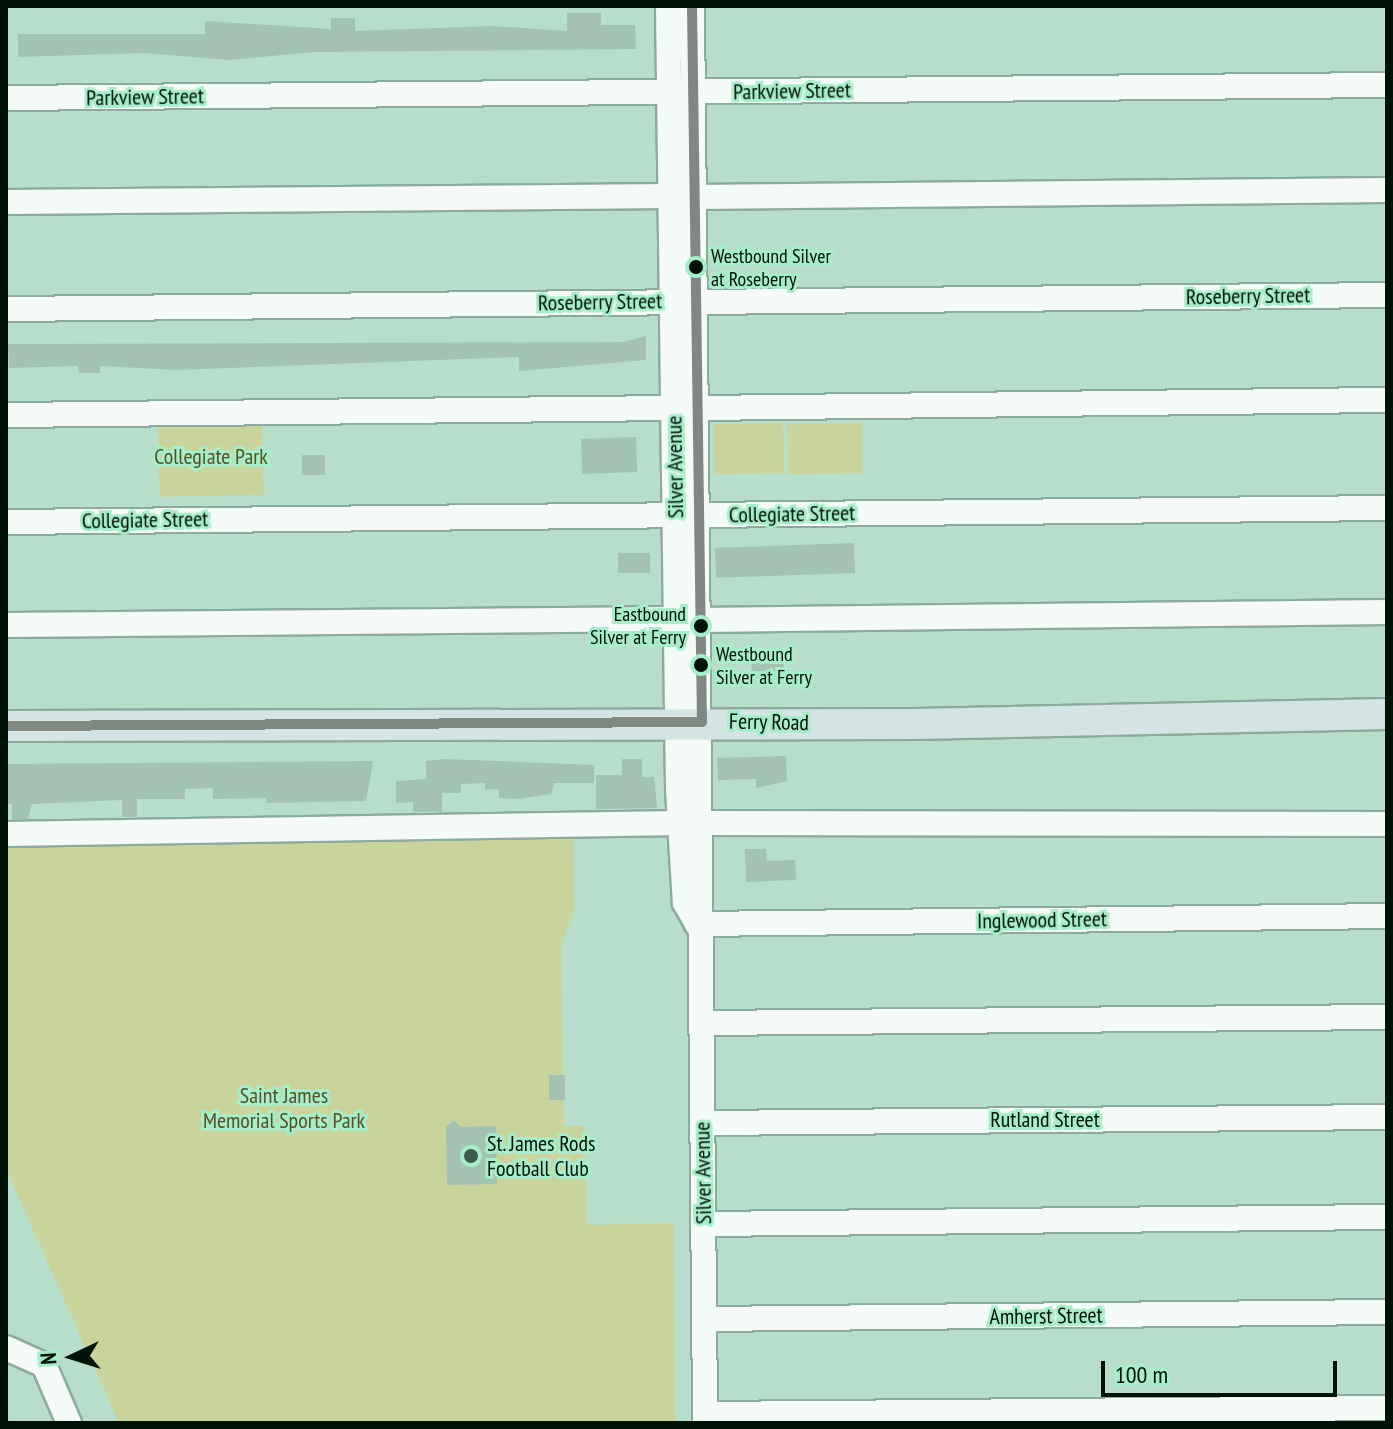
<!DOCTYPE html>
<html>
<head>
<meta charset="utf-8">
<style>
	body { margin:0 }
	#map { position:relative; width:1393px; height:1429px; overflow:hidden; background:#b7deca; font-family:"PT Sans Narrow",sans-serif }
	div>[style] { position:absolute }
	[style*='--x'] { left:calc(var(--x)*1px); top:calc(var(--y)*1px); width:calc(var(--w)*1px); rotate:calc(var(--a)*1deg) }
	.green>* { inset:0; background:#c9d49d; transform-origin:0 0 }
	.building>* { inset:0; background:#a3c2b2; transform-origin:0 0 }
	.roads { filter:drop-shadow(2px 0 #8dab9c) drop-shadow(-2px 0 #8dab9c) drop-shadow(0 2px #8dab9c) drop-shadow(0 -2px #8dab9c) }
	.minor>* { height:24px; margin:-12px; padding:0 12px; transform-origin:12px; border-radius:12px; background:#f4faf7 }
	.major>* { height:30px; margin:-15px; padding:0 15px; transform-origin:15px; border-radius:15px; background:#d4e3e3 }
	.bus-1>* { height:10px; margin:-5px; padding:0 5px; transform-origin:5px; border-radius:5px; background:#808882 }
	.dots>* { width:22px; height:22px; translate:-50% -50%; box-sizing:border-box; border:4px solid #a8edca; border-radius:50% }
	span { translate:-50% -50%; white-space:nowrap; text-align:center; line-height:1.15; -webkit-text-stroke:6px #a8edca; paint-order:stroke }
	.bus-label { font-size:20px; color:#001106 }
	.left { translate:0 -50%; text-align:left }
	.right { translate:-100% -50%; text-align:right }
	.street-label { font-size:22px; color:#001106 }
	.park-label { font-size:22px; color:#575021 }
	.poi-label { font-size:22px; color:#001106 }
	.frame { position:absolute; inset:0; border:8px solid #001106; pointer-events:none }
	.north { position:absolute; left:32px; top:1317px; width:80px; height:80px; -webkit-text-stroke:6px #a8edca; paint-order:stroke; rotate:266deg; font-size:22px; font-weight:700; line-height:32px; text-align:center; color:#001106 }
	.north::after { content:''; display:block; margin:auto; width:28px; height:36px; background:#001106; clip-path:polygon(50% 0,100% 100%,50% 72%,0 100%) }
	.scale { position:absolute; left:1101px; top:1361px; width:236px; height:36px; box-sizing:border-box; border:4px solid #001106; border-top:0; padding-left:10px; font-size:24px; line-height:28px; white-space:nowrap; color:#001106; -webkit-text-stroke:6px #a8edca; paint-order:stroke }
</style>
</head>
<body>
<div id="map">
	<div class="green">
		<div style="left:262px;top:417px;width:78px;height:104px;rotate:89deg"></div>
		<div style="left:783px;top:423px;width:50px;height:69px;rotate:89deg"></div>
		<div style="left:862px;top:423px;width:50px;height:75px;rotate:89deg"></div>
		<div style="clip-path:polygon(573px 825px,574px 911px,561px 945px,564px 1126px,584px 1126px,587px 1225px,674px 1223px,675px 1423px,119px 1423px,6px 1169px,6px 834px)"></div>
	</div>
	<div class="building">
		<div style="clip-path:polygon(567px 13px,601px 13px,601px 25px,635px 25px,636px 49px,314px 52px,231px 60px,143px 53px,18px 57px,18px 34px,205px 34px,205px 21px,331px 29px,331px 18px,355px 18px,355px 31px,493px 26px,567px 31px)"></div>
		<div style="clip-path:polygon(646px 336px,646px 360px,519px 371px,519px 357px,177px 370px,100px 366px,100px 373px,79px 373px,78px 366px,9px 368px,8px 344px,624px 342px)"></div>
		<div style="left:636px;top:437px;width:35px;height:55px;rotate:88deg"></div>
		<div style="left:302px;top:455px;width:23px;height:20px"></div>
		<div style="left:854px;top:543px;width:30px;height:139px;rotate:88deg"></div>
		<div style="left:650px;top:553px;width:20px;height:32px;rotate:90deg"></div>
		<div style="left:783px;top:653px;width:24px;height:32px;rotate:88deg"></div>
		<div style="clip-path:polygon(786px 756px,787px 781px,756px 788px,756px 779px,718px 780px,717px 758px)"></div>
		<div style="clip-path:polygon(445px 759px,594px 765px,594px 783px,554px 783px,551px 794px,518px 799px,499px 798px,499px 789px,485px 790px,485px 783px,461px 784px,461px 793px,442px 793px,442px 812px,413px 812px,413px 802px,396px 803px,396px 781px,426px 779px,426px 761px)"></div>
		<div style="clip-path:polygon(622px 759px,642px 759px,642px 777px,654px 777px,657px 808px,596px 809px,596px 775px,622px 775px)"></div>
		<div style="clip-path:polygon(373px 761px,366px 801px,266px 803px,266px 798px,213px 799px,213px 788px,185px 789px,185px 799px,137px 799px,137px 817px,122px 817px,122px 800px,32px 804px,28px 819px,12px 819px,12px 804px,6px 804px,6px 764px)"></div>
		<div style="clip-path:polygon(745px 849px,766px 849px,767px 861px,795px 860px,796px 880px,746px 882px)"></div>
		<div style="left:549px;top:1075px;width:16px;height:25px"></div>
		<div style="clip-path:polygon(454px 1120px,461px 1127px,496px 1126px,497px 1184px,447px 1185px,446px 1127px)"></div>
	</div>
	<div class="roads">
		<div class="minor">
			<div style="--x:668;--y:6;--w:784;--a:89.27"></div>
			<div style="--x:678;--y:790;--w:113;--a:86.5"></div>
			<div style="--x:685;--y:903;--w:24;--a:60"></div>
			<div style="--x:692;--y:6;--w:1417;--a:89.47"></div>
			<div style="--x:6;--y:98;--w:1381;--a:-0.54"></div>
			<div style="--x:695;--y:197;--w:692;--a:-0.58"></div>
			<div style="--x:6;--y:202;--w:665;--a:-0.52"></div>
			<div style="--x:6;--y:309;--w:1381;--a:-0.58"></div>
			<div style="--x:698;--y:408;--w:689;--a:-0.67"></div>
			<div style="--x:6;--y:415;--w:668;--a:-0.6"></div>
			<div style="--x:6;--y:522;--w:1381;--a:-0.58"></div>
			<div style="--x:700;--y:620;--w:687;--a:-0.67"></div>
			<div style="--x:6;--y:625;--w:670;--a:-0.51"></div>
			<div style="--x:702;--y:823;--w:685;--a:0.08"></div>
			<div style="--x:6;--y:834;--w:673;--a:-0.94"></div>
			<div style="--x:697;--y:924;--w:690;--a:-0.66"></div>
			<div style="--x:701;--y:1023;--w:686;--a:-0.5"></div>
			<div style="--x:703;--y:1123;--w:684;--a:-0.5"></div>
			<div style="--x:704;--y:1224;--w:683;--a:-0.59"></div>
			<div style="--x:705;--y:1319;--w:682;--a:-0.59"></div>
			<div style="--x:6;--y:1348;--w:42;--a:24.1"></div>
			<div style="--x:44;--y:1365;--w:63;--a:66.7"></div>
			<div style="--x:705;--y:1414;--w:682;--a:-0.5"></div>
		</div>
		<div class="major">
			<div style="--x:6;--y:726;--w:909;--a:-0.13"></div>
			<div style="--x:915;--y:724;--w:472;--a:-1.2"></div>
		</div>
	</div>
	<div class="bus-1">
		<div style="--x:6;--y:726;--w:696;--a:-0.33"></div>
		<div style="--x:702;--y:722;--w:716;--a:-90.8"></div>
	</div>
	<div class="dots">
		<div style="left:696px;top:267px;background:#001106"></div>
		<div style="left:701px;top:626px;background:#001106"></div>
		<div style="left:701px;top:665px;background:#001106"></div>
		<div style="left:471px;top:1156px;background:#40594b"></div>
	</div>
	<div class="bus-label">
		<span class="left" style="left:711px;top:268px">Westbound Silver<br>at Roseberry</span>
		<span class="right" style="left:686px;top:626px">Eastbound<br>Silver at Ferry</span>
		<span class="left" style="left:716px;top:666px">Westbound<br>Silver at Ferry</span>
	</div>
	<div class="street-label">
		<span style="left:792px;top:91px;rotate:-1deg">Parkview Street</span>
		<span style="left:145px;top:97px;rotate:-1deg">Parkview Street</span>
		<span style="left:1248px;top:296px;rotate:-1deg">Roseberry Street</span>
		<span style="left:600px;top:302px;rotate:-1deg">Roseberry Street</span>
		<span style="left:675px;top:467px;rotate:-91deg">Silver Avenue</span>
		<span style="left:792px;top:514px;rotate:-1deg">Collegiate Street</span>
		<span style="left:145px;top:520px;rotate:-1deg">Collegiate Street</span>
		<span style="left:769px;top:722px;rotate:1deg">Ferry Road</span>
		<span style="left:1042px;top:920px;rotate:-1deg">Inglewood Street</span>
		<span style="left:1045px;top:1120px">Rutland Street</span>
		<span style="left:703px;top:1173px;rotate:-91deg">Silver Avenue</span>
		<span style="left:1046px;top:1316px;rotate:-1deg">Amherst Street</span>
	</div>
	<div class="park-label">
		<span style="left:211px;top:457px">Collegiate Park</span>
		<span style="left:284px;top:1108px">Saint James<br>Memorial Sports Park</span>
	</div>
	<div class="poi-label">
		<span class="left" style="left:487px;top:1156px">St. James Rods<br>Football Club</span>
	</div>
	<div class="frame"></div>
	<div class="north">N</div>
	<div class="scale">100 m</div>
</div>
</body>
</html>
